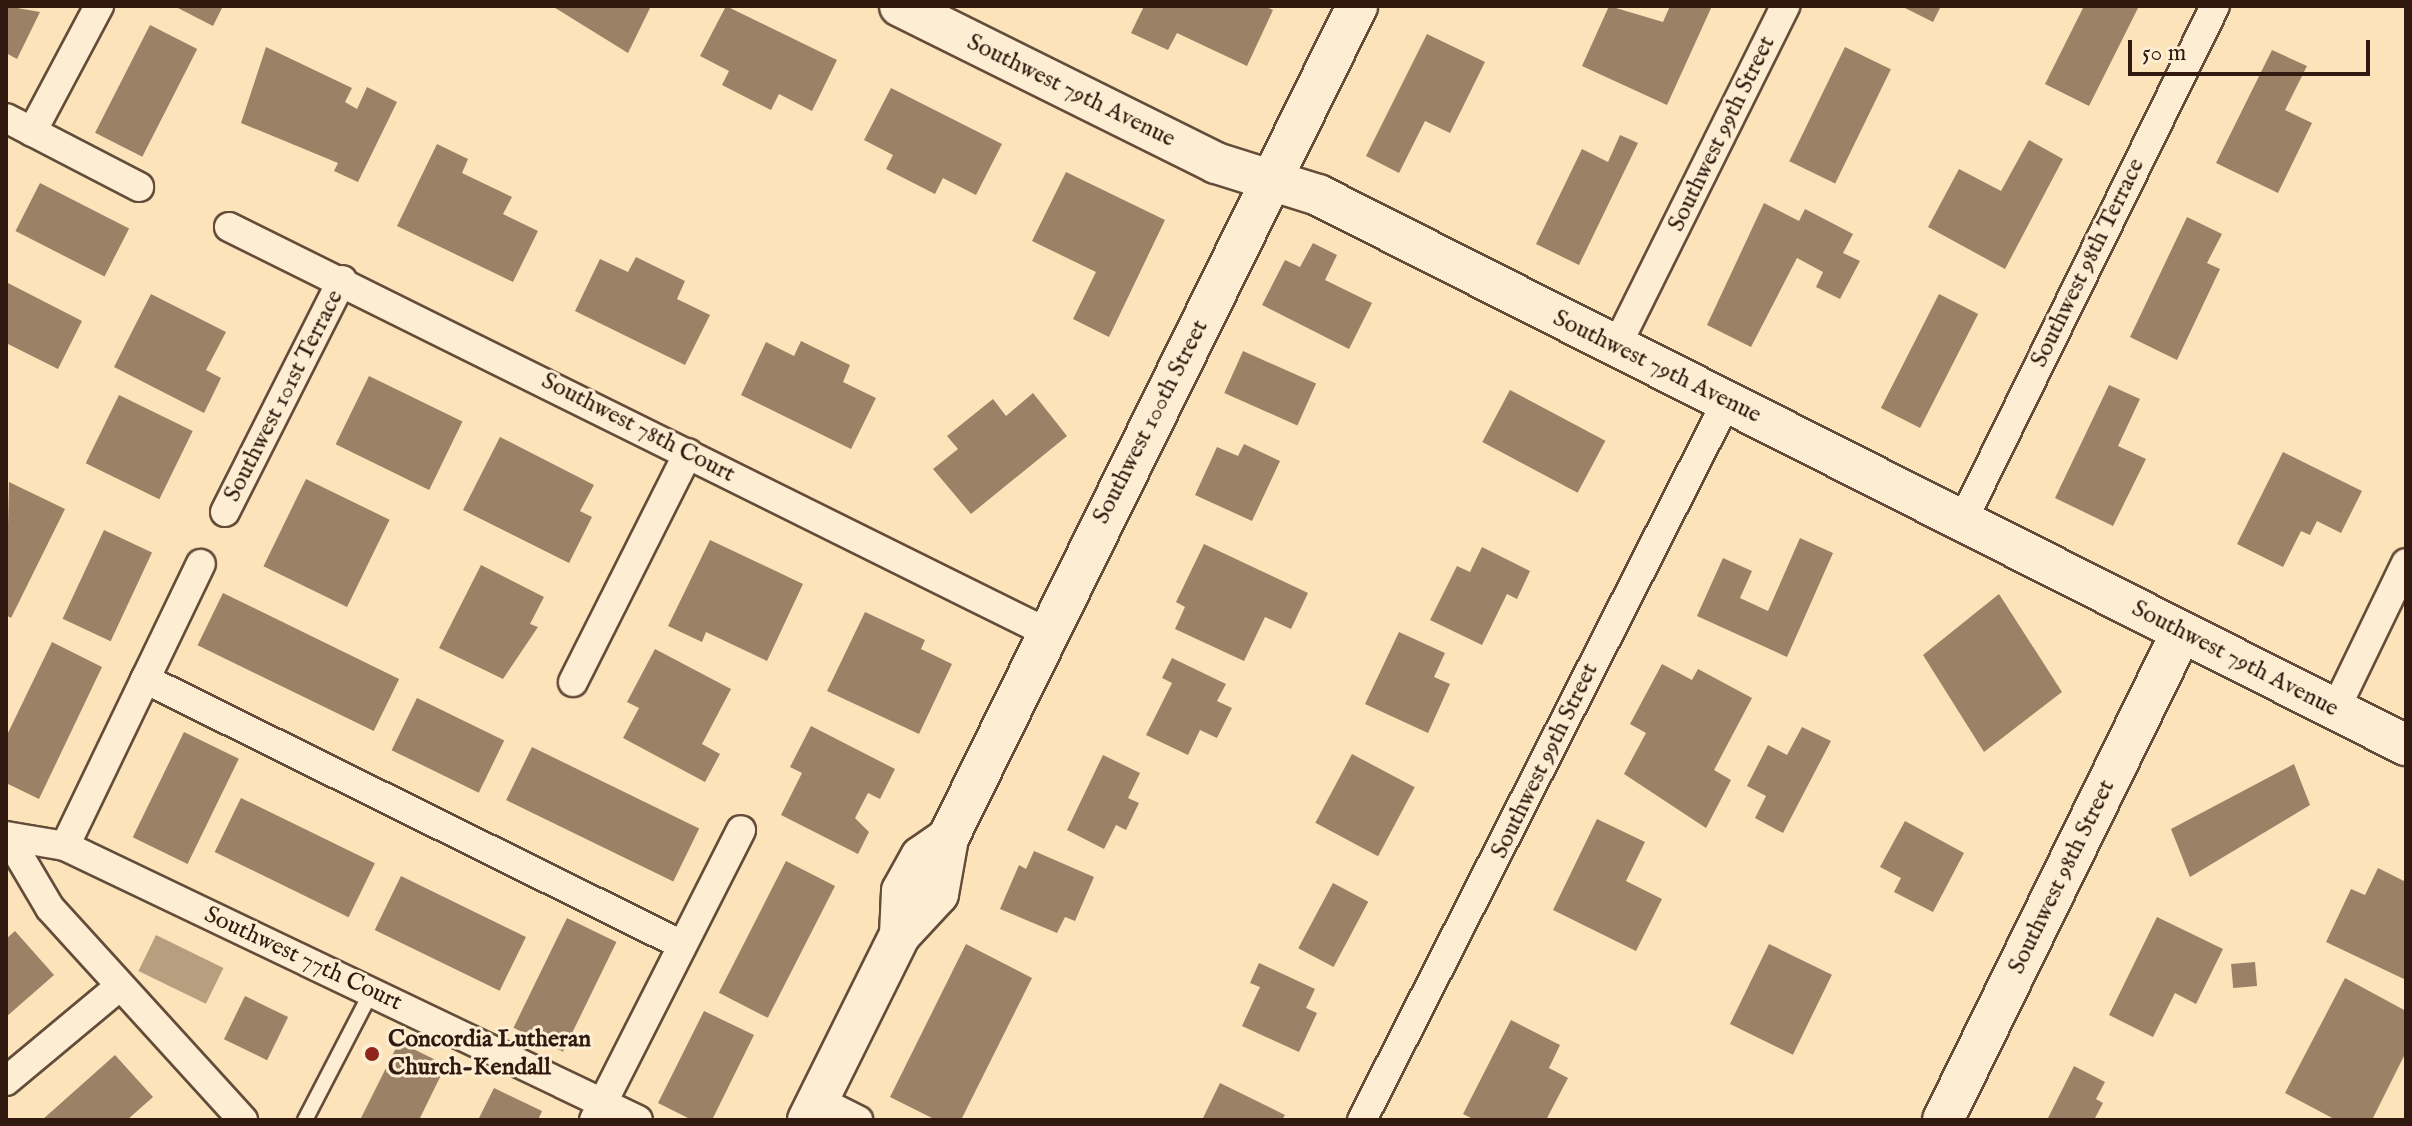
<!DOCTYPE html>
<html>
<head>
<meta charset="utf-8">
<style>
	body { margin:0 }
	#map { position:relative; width:2412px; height:1126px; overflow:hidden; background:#fce3b9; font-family:"IM FELL English",serif }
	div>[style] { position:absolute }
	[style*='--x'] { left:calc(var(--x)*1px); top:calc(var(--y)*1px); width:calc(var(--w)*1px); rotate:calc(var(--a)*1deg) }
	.water>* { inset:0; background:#b79e7f; transform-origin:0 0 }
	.building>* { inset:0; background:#9b8267; transform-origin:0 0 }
	.roads { filter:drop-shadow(2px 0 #644c3a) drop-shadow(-2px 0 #644c3a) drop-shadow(0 2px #644c3a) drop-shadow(0 -2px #644c3a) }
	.lane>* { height:14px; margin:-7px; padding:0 7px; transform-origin:7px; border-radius:7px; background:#fdedd2 }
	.street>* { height:28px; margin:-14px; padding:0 14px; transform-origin:14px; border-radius:14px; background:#fdedd2 }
	.secondary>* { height:40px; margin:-20px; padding:0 20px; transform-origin:20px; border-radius:20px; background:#fdedd2 }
	.dots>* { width:22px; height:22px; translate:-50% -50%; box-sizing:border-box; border:4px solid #fdedd2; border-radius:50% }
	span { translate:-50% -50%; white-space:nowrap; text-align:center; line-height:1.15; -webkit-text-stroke:6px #fdedd2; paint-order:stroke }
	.street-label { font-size:24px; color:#31190f }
	.poi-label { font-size:24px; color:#31190f; font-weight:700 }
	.left { translate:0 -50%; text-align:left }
	.frame { position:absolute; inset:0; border:8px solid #31190f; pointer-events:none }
	.scale { position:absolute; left:2128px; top:40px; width:242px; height:36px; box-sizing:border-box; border:4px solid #31190f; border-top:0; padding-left:10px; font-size:24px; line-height:28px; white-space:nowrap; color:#31190f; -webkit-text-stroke:6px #fdedd2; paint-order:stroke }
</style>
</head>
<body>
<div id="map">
	<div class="water">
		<div style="left:156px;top:935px;width:75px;height:40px;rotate:26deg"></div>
	</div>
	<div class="building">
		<div style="clip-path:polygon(6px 6px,40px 12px,17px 59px,6px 53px)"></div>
		<div style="clip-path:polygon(174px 6px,223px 6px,213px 26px)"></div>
		<div style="clip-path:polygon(552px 6px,651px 6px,628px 53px)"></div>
		<div style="clip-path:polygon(726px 6px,837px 60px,812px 111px,779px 94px,771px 110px,722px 85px,729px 71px,700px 56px)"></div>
		<div style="clip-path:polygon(1144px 6px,1264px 6px,1273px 10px,1247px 66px,1177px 33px,1168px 50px,1131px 33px)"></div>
		<div style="clip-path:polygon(1609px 6px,1663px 22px,1670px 6px,1712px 6px,1667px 105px,1582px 66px)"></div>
		<div style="clip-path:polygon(1901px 6px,1941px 6px,1933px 22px)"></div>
		<div style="clip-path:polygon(2084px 6px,2139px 6px,2089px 106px,2045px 84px)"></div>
		<div style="left:150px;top:25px;width:53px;height:121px;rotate:27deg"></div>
		<div style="clip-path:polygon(1427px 34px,1485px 62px,1450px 133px,1425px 121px,1399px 173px,1366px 156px)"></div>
		<div style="clip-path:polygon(266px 47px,352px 88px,345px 102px,357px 109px,367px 87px,397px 102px,358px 182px,334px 171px,338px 163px,241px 123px)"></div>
		<div style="left:1845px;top:47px;width:51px;height:127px;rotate:26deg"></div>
		<div style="clip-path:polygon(2272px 50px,2307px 66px,2285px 110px,2312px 123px,2278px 193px,2216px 163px)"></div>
		<div style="clip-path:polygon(891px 88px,1002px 144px,976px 195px,943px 178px,935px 194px,886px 169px,893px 155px,864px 140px)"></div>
		<div style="clip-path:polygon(1620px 135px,1638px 143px,1579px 265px,1536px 244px,1582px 149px,1608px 162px)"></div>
		<div style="clip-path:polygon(2029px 140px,2063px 159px,2005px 269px,1928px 227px,1959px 169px,2001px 191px)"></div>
		<div style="clip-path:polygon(437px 144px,468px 159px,462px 173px,512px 197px,503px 214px,538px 231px,513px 282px,397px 226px)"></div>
		<div style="clip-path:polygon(1066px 172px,1165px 220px,1109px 337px,1073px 319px,1096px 272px,1032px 241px)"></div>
		<div style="left:40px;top:183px;width:100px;height:54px;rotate:27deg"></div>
		<div style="clip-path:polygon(1764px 203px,1799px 221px,1805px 209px,1853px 234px,1843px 253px,1860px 261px,1840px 299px,1816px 287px,1823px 272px,1797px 258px,1751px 347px,1707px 325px)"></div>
		<div style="clip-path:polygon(2187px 217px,2222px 234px,2207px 263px,2220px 269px,2177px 360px,2130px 337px)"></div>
		<div style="clip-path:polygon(1313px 243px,1337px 255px,1325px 280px,1372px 303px,1349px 349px,1262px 305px,1285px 260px,1300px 267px)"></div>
		<div style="clip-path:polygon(636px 257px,685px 281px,677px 299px,710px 315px,685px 365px,575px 311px,600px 259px,628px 272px)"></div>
		<div style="clip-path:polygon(6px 282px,82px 321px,58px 369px,6px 343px)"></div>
		<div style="clip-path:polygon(151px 294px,226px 332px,206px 370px,221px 378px,204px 413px,114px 367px)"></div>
		<div style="left:1939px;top:294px;width:44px;height:128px;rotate:27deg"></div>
		<div style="clip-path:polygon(801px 341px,850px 365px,843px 382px,876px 398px,851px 449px,741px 395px,766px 342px,794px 356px)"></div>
		<div style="left:1243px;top:351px;width:80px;height:46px;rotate:24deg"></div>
		<div style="left:369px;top:376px;width:104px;height:76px;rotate:26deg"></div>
		<div style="clip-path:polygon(2109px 385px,2140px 399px,2118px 446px,2146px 459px,2113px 526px,2055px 498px)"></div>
		<div style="left:1510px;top:390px;width:108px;height:59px;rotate:28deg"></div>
		<div style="clip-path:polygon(1033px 393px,1067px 436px,971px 514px,933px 469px,958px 449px,947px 436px,993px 399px,1006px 416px)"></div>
		<div style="left:119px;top:395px;width:82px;height:76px;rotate:26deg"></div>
		<div style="clip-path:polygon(500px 437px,594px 485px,580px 511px,592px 517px,569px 563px,463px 510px)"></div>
		<div style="clip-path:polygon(1244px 444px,1280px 461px,1252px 521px,1195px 495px,1217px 447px,1238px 456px)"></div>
		<div style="clip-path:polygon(2283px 452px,2362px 491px,2341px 533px,2317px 521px,2310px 535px,2301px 531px,2283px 567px,2237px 544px)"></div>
		<div style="left:306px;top:479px;width:93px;height:97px;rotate:26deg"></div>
		<div style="clip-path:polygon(9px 482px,65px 509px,11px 618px,6px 615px)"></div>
		<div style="left:104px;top:530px;width:53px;height:98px;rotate:25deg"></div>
		<div style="clip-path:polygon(1800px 538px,1833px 553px,1787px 657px,1697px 616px,1723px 558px,1752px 571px,1740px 598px,1768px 611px)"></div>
		<div style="clip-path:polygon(710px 540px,803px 584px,767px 661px,706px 632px,702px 642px,668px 626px)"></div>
		<div style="clip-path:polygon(1204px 544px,1308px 593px,1291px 629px,1265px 617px,1244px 661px,1175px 629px,1185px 607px,1176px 602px)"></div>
		<div style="clip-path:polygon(1482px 547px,1530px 571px,1517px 599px,1507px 594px,1482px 645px,1430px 620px,1457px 566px,1470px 572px)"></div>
		<div style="clip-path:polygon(481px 565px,544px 597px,530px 624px,538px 627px,503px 679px,439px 648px)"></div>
		<div style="left:223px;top:593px;width:196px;height:58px;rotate:26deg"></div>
		<div style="clip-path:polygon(1999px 594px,2062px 692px,1984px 752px,1923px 655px)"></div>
		<div style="clip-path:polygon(865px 612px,925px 640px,921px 649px,952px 664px,919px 734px,827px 691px)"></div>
		<div style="clip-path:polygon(1399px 632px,1445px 653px,1434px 677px,1450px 684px,1428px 733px,1365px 704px)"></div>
		<div style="clip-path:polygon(52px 642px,102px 667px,39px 799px,6px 783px,6px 737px)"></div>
		<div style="clip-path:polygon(655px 649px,731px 689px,702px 744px,720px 754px,705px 782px,623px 738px,639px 708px,627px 702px)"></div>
		<div style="clip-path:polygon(1172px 658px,1226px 684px,1217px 701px,1232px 708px,1217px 738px,1200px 730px,1188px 755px,1146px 735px,1172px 683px,1162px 678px)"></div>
		<div style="clip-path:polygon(1662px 664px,1692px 680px,1698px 669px,1752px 698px,1714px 770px,1731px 780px,1706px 828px,1624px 774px,1646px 733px,1630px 724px)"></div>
		<div style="left:417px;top:698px;width:97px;height:58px;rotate:26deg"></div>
		<div style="clip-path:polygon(811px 726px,895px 769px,880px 799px,868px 793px,855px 818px,869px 832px,858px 854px,781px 815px,802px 773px,790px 767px)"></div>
		<div style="clip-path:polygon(1802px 727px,1831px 741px,1783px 833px,1755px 818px,1766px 796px,1747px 786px,1768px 745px,1787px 755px)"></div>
		<div style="left:184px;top:732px;width:61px;height:117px;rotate:26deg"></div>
		<div style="left:532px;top:747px;width:186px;height:59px;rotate:26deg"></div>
		<div style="left:1352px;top:754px;width:71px;height:78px;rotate:28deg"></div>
		<div style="clip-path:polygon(1103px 755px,1140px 773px,1128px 798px,1139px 803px,1126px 830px,1116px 825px,1104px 849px,1067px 830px)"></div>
		<div style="clip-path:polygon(2294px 764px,2310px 805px,2190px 877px,2171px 829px)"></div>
		<div style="left:241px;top:798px;width:149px;height:60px;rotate:26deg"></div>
		<div style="clip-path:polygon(1597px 819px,1645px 842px,1626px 881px,1662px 899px,1636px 951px,1553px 910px)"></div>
		<div style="clip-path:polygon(1905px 821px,1964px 853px,1933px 912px,1894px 892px,1901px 878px,1880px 867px)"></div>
		<div style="clip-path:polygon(1034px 851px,1094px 877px,1075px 921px,1065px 917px,1057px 933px,1000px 909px,1019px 865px,1026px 869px)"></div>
		<div style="left:786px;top:861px;width:55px;height:148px;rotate:27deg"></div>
		<div style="clip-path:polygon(2378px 868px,2406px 882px,2406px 980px,2326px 942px,2351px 889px,2365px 895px)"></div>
		<div style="left:401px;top:876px;width:139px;height:60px;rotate:26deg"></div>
		<div style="left:1333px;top:883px;width:40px;height:74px;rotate:28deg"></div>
		<div style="clip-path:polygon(2157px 917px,2223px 949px,2196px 1004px,2175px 993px,2153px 1037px,2109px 1015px)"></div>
		<div style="left:567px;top:918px;width:55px;height:122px;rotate:26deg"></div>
		<div style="clip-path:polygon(15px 931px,54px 975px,6px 1017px,6px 939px)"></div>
		<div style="clip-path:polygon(966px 944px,1032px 978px,961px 1120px,936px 1120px,890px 1097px)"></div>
		<div style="left:1769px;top:944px;width:70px;height:89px;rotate:26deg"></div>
		<div style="left:2255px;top:962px;width:24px;height:24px;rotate:85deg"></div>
		<div style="clip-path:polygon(1259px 963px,1315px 989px,1306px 1008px,1317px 1013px,1299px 1052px,1242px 1026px,1260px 987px,1250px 983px)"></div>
		<div style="clip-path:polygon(2345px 978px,2406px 1011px,2406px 1052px,2372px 1120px,2336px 1120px,2285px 1093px)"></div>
		<div style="left:245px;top:996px;width:48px;height:48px;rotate:26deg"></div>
		<div style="clip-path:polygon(704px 1011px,754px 1035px,712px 1120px,692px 1120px,658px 1103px)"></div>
		<div style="clip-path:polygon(1511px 1020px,1560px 1045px,1549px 1068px,1568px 1078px,1546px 1120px,1475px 1120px,1463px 1114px)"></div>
		<div style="clip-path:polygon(399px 1042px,446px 1065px,419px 1120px,360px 1120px)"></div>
		<div style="clip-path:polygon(115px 1055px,153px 1097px,127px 1120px,42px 1120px)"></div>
		<div style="clip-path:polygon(2074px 1066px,2105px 1082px,2096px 1099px,2103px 1103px,2094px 1120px,2047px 1120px)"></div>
		<div style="clip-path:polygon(1220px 1083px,1285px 1115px,1282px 1120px,1202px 1120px)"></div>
		<div style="clip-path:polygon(494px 1088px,542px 1111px,538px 1120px,478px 1120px)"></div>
	</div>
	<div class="roads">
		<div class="lane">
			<div style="--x:305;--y:1120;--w:145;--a:-62.6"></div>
		</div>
		<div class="street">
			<div style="--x:6;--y:118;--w:150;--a:27.4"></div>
			<div style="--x:32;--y:132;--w:143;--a:-62"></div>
			<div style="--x:229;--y:227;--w:912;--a:26.37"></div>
			<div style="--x:1616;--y:347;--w:381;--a:-63.6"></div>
			<div style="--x:225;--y:512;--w:260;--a:-63.2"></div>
			<div style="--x:1963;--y:520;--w:572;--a:-63.88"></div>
			<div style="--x:145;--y:679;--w:599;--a:26.35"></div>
			<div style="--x:573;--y:682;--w:256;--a:-63.3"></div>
			<div style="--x:2335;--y:710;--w:163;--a:-64.2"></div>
			<div style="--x:6;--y:836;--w:60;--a:9.6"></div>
			<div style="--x:65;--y:846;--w:635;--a:25.56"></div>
			<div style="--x:8;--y:837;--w:82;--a:59.4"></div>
			<div style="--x:50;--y:908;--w:287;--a:47.7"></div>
			<div style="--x:65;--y:846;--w:313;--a:-64.3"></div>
			<div style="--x:6;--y:1081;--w:148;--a:-39.8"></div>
			<div style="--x:818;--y:1100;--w:45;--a:26.6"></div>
			<div style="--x:594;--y:1120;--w:325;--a:-63.1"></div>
			<div style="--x:1362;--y:1120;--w:806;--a:-63.09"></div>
		</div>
		<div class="secondary">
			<div style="--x:900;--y:6;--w:353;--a:26.4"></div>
			<div style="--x:1216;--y:163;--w:107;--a:17.4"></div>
			<div style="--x:1318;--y:195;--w:1219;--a:26.82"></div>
			<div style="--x:900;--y:935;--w:44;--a:-87.4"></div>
			<div style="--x:902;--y:891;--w:39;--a:-61"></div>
			<div style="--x:921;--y:857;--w:33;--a:-35"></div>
			<div style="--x:808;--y:1120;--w:207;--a:-63.6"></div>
			<div style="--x:900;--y:935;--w:56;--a:-47.2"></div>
			<div style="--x:938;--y:894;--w:57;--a:-79.9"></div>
			<div style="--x:948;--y:838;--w:927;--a:-63.82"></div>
			<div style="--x:1943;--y:1120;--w:542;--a:-63.95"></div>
		</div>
	</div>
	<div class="dots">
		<div style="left:372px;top:1054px;background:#8f2418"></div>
	</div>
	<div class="street-label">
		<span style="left:1071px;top:91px;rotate:26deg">Southwest 79th Avenue</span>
		<span style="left:1722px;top:134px;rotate:-64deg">Southwest 99th Street</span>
		<span style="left:2088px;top:263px;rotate:-64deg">Southwest 98th Terrace</span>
		<span style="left:1657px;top:367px;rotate:26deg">Southwest 79th Avenue</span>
		<span style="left:284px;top:396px;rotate:-63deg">Southwest 101st Terrace</span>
		<span style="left:1151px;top:422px;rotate:-63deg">Southwest 100th Street</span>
		<span style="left:638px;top:428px;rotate:27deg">Southwest 78th Court</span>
		<span style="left:2235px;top:659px;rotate:27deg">Southwest 79th Avenue</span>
		<span style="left:1545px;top:761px;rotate:-64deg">Southwest 99th Street</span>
		<span style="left:2062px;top:877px;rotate:-64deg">Southwest 98th Street</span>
		<span style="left:303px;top:959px;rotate:25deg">Southwest 77th Court</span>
	</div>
	<div class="poi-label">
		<span class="left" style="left:388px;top:1054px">Concordia Lutheran<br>Church-Kendall</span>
	</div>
	<div class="frame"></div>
	<div class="scale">50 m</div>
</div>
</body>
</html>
